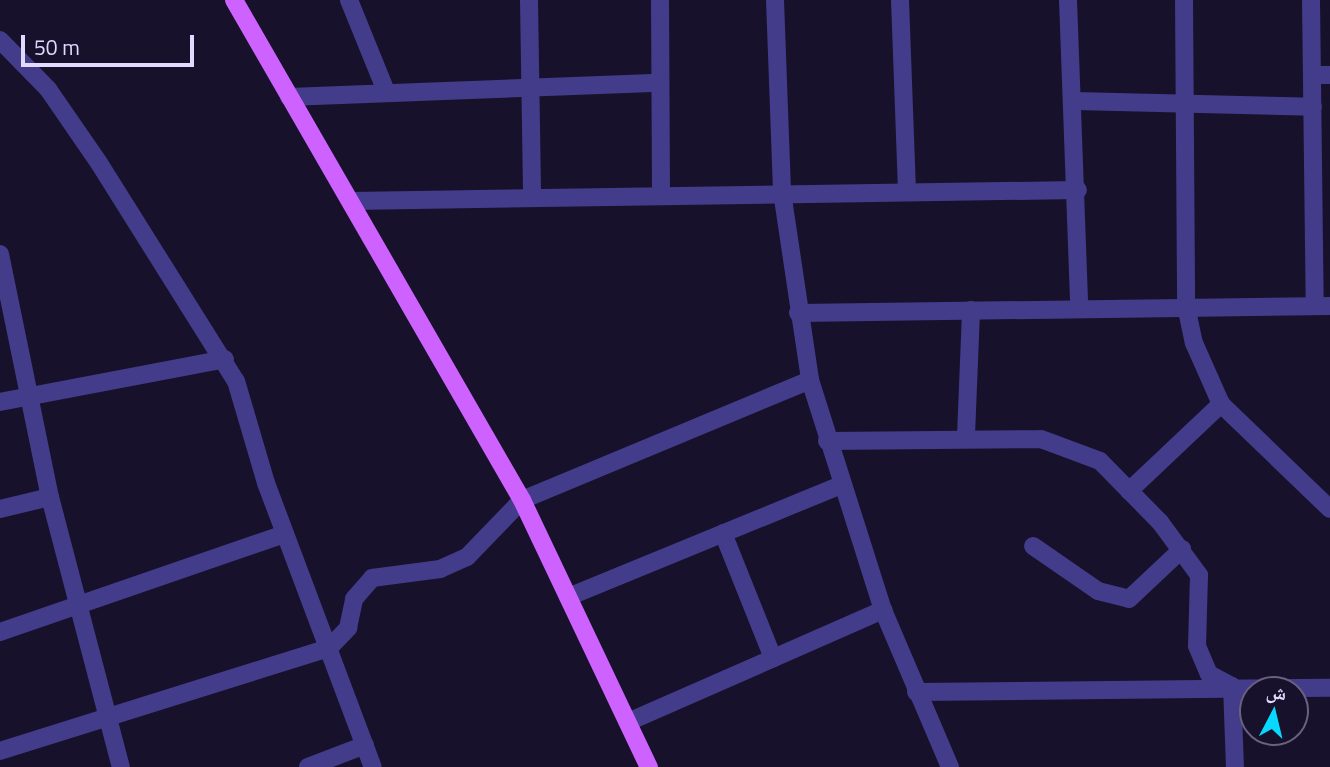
<!DOCTYPE html>
<html>
<head>
<meta charset="utf-8">
<style>
	body { margin:0 }
	#map { position:relative; width:1330px; height:767px; overflow:hidden; background:#17112b; font-family:"Titillium Web","Noto Naskh Arabic",sans-serif }
	div>[style] { position:absolute }
	[style*='--x'] { left:calc(var(--x)*1px); top:calc(var(--y)*1px); width:calc(var(--w)*1px); rotate:calc(var(--a)*1deg) }
	.minor>* { height:18px; margin:-9px; padding:0 9px; transform-origin:9px; border-radius:9px; background:#433c8a }
	.major>* { height:18px; margin:-9px; padding:0 9px; transform-origin:9px; border-radius:9px; background:#cd62ff }
	span { translate:-50% -50%; white-space:nowrap; text-align:center; line-height:1.15; -webkit-text-stroke:5px #17112b; paint-order:stroke }
	.north { position:absolute; left:1239px; top:676px; width:70px; height:70px; box-sizing:border-box; background:#17112b; border:2px solid #686280; border-radius:50%; rotate:7deg; font-size:19px; font-weight:700; line-height:28px; text-align:center; color:#e1dbff }
	.north::after { content:''; display:block; margin:auto; width:24px; height:32px; background:#07d8ff; clip-path:polygon(50% 0,100% 100%,50% 72%,0 100%) }
	.scale { position:absolute; left:21px; top:35px; width:173px; height:32px; box-sizing:border-box; border:4px solid #e1dbff; border-top:0; padding-left:9px; font-size:21px; line-height:24px; white-space:nowrap; color:#e1dbff; -webkit-text-stroke:5px #17112b; paint-order:stroke }
</style>
</head>
<body>
<div id="map">
	<div class="minor">
		<div style="--x:349;--y:0;--w:98;--a:67.9"></div>
		<div style="--x:529;--y:0;--w:197;--a:89.1"></div>
		<div style="--x:660;--y:0;--w:193;--a:89.7"></div>
		<div style="--x:775;--y:0;--w:192;--a:87.9"></div>
		<div style="--x:782;--y:192;--w:190;--a:81.5"></div>
		<div style="--x:810;--y:380;--w:241;--a:72.4"></div>
		<div style="--x:883;--y:610;--w:171;--a:66.9"></div>
		<div style="--x:900;--y:0;--w:191;--a:87.9"></div>
		<div style="--x:1068;--y:0;--w:307;--a:87.9"></div>
		<div style="--x:1184;--y:0;--w:306;--a:89.6"></div>
		<div style="--x:1186;--y:306;--w:38;--a:78"></div>
		<div style="--x:1194;--y:343;--w:67;--a:66.1"></div>
		<div style="--x:1221;--y:404;--w:151;--a:43.9"></div>
		<div style="--x:1311;--y:0;--w:306;--a:89.3"></div>
		<div style="--x:0;--y:40;--w:69;--a:45.6"></div>
		<div style="--x:48;--y:89;--w:90;--a:55.4"></div>
		<div style="--x:99;--y:163;--w:257;--a:57.9"></div>
		<div style="--x:236;--y:381;--w:106;--a:73.6"></div>
		<div style="--x:266;--y:483;--w:303;--a:69.4"></div>
		<div style="--x:1312;--y:75;--w:18;--a:0"></div>
		<div style="--x:289;--y:97;--w:370;--a:-2.2"></div>
		<div style="--x:1075;--y:101;--w:238;--a:1.4"></div>
		<div style="--x:351;--y:201;--w:727;--a:-0.87"></div>
		<div style="--x:0;--y:254;--w:248;--a:78.4"></div>
		<div style="--x:50;--y:497;--w:279;--a:75.3"></div>
		<div style="--x:798;--y:313;--w:532;--a:-0.75"></div>
		<div style="--x:0;--y:402;--w:229;--a:-10.8"></div>
		<div style="--x:966;--y:436;--w:126;--a:-87.7"></div>
		<div style="--x:827;--y:441;--w:214;--a:-0.5"></div>
		<div style="--x:1041;--y:439;--w:63;--a:20.4"></div>
		<div style="--x:1100;--y:461;--w:86;--a:45.5"></div>
		<div style="--x:1160;--y:522;--w:66;--a:53.7"></div>
		<div style="--x:1199;--y:575;--w:71;--a:91.6"></div>
		<div style="--x:1197;--y:646;--w:30;--a:67"></div>
		<div style="--x:1209;--y:674;--w:26;--a:28"></div>
		<div style="--x:1232;--y:686;--w:81;--a:87.9"></div>
		<div style="--x:1129;--y:491;--w:127;--a:-43.4"></div>
		<div style="--x:0;--y:509;--w:51;--a:-13.5"></div>
		<div style="--x:723;--y:533;--w:135;--a:68.2"></div>
		<div style="--x:1033;--y:546;--w:79;--a:34.7"></div>
		<div style="--x:1098;--y:591;--w:32;--a:14"></div>
		<div style="--x:1129;--y:599;--w:73;--a:-43.3"></div>
		<div style="--x:568;--y:597;--w:295;--a:-22.3"></div>
		<div style="--x:0;--y:632;--w:301;--a:-19"></div>
		<div style="--x:916;--y:692;--w:414;--a:-0.6"></div>
		<div style="--x:628;--y:722;--w:279;--a:-23.7"></div>
		<div style="--x:0;--y:751;--w:345;--a:-17.4"></div>
		<div style="--x:329;--y:648;--w:28;--a:-46"></div>
		<div style="--x:348;--y:628;--w:30;--a:-78"></div>
		<div style="--x:354;--y:599;--w:28;--a:-49"></div>
		<div style="--x:372;--y:578;--w:69;--a:-7.5"></div>
		<div style="--x:440;--y:569;--w:30;--a:-24"></div>
		<div style="--x:467;--y:557;--w:79;--a:-46"></div>
		<div style="--x:522;--y:500;--w:312;--a:-22.6"></div>
		<div style="--x:308;--y:767;--w:61;--a:-21.1"></div>
	</div>
	<div class="major">
		<div style="--x:234;--y:0;--w:577;--a:60.06"></div>
		<div style="--x:522;--y:500;--w:296;--a:64.6"></div>
	</div>
	<div class="north">ش</div>
	<div class="scale">50 m</div>
</div>
</body>
</html>
